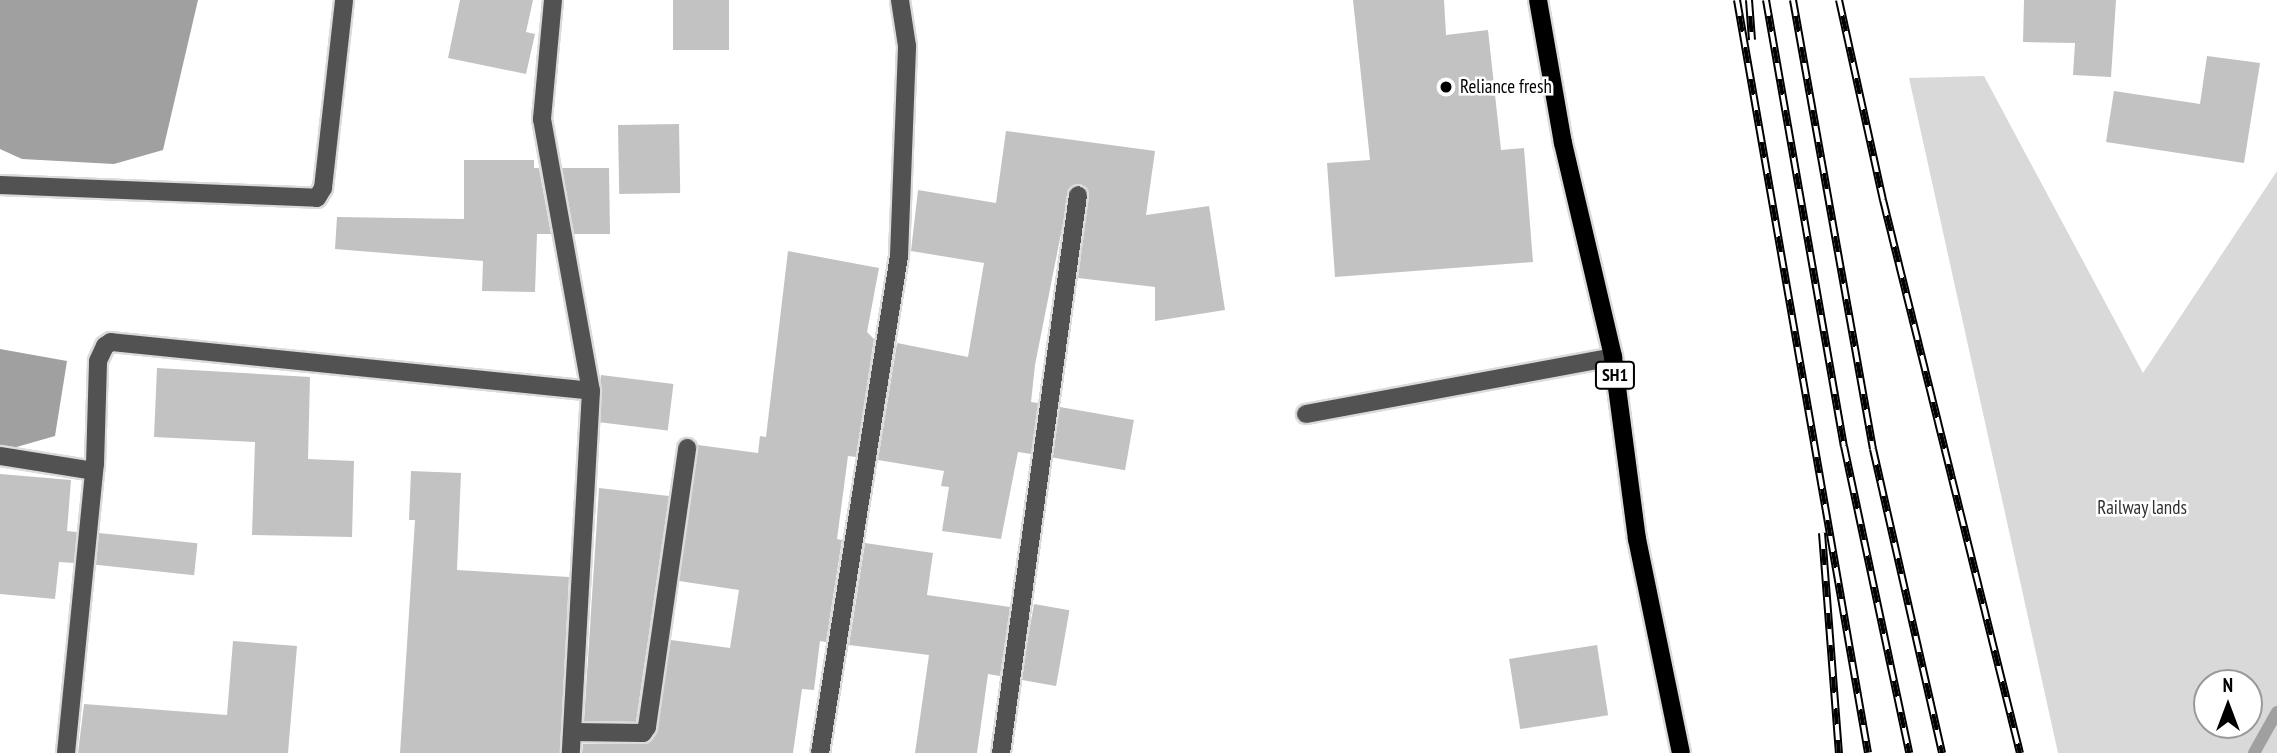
<!DOCTYPE html>
<html>
<head>
<meta charset="utf-8">
<style>
	body { margin:0 }
	#map { position:relative; width:2277px; height:753px; overflow:hidden; background:#fff; font-family:"PT Sans Narrow",sans-serif }
	div>[style] { position:absolute }
	[style*='--x'] { left:calc(var(--x)*1px); top:calc(var(--y)*1px); width:calc(var(--w)*1px); rotate:calc(var(--a)*1deg) }
	.green>* { inset:0; background:#d9d9d9 }
	.water>* { inset:0; background:#a0a0a0 }
	.stream>* { height:12px; margin:-6px; padding:0 6px; transform-origin:6px; border-radius:6px; background:#a0a0a0 }
	.building>* { inset:0; background:#c2c2c2; transform-origin:0 0 }
	.roads { filter:drop-shadow(2px 0 #dbdbdb) drop-shadow(-2px 0 #dbdbdb) drop-shadow(0 2px #dbdbdb) drop-shadow(0 -2px #dbdbdb) }
	.minor>* { height:18px; margin:-9px; padding:0 9px; transform-origin:9px; border-radius:9px; background:#525252 }
	.major>* { height:18px; margin:-9px; padding:0 9px; transform-origin:9px; border-radius:9px; background:#000 }
	.rail>* { height:8px; margin-top:-4px; transform-origin:0; background:repeating-linear-gradient(90deg,#fff 0 16px,#000 0 32px); box-sizing:border-box; border-block:2px solid #000 }
	.dots>* { width:19px; height:19px; translate:-50% -50%; box-sizing:border-box; border:4px solid #fff; border-radius:50% }
	span { translate:-50% -50%; white-space:nowrap; text-align:center; line-height:1.15; -webkit-text-stroke:5px #fff; paint-order:stroke }
	.shield-label span { padding:2px 5px; background:#fff; border:2px solid; border-radius:5px; -webkit-text-stroke-width:0 }
	.shield-label { font-size:18px; color:#000; font-weight:700 }
	.poi-label { font-size:19px; color:#000 }
	.left { translate:0 -50%; text-align:left }
	.park-label { font-size:19px; color:#303030 }
	.north { position:absolute; left:2193px; top:669px; width:70px; height:70px; box-sizing:border-box; background:#fff; border:2px solid #999; border-radius:50%; rotate:0deg; font-size:19px; font-weight:700; line-height:28px; text-align:center; color:#000 }
	.north::after { content:''; display:block; margin:auto; width:24px; height:32px; background:#000; clip-path:polygon(50% 0,100% 100%,50% 72%,0 100%) }
</style>
</head>
<body>
<div id="map">
	<div class="green">
		<div style="clip-path:polygon(evenodd,1984px 76px,2143px 373px,2277px 171px,2277px 753px,2058px 753px,1909px 78px,1984px 76px,2207px 683px,2249px 683px,2249px 725px,2207px 725px,2207px 683px)"></div>
	</div>
	<div class="water">
		<div style="clip-path:polygon(0 0,198px 0,163px 150px,114px 164px,22px 159px,0 149px)"></div>
		<div style="clip-path:polygon(0 349px,67px 361px,55px 436px,13px 448px,0 446px)"></div>
	</div>
	<div class="stream">
		<div style="--x:2254;--y:753;--w:47;--a:-60.7"></div>
	</div>
	<div class="building">
		<div style="clip-path:polygon(460px 0,533px 0,526px 32px,535px 34px,526px 74px,448px 58px)"></div>
		<div style="left:673px;top:0;width:56px;height:50px"></div>
		<div style="clip-path:polygon(1353px 0,1444px 0,1446px 35px,1488px 30px,1501px 150px,1524px 148px,1533px 262px,1335px 277px,1327px 163px,1370px 160px)"></div>
		<div style="clip-path:polygon(2024px 0,2116px 0,2111px 77px,2073px 75px,2075px 43px,2023px 42px)"></div>
		<div style="clip-path:polygon(2207px 56px,2260px 63px,2244px 163px,2106px 142px,2114px 91px,2200px 104px)"></div>
		<div style="left:679px;top:124px;width:69px;height:61px;rotate:89deg"></div>
		<div style="clip-path:polygon(1006px 131px,1155px 151px,1146px 215px,1209px 206px,1225px 310px,1155px 321px,1155px 287px,1078px 278px,1089px 196px,1080px 184px,1070px 188px,1035px 365px,1031px 402px,1038px 403px,1031px 454px,1018px 452px,1001px 539px,942px 531px,949px 487px,941px 486px,944px 471px,878px 460px,897px 343px,968px 357px,984px 263px,911px 251px,918px 190px,996px 203px)"></div>
		<div style="clip-path:polygon(464px 160px,534px 160px,534px 168px,539px 168px,551px 234px,537px 234px,535px 292px,482px 291px,483px 261px,335px 249px,337px 217px,464px 219px)"></div>
		<div style="clip-path:polygon(562px 168px,609px 168px,610px 234px,574px 234px)"></div>
		<div style="clip-path:polygon(788px 251px,879px 268px,867px 332px,874px 339px,856px 457px,848px 456px,837px 539px,842px 540px,826px 642px,820px 641px,814px 690px,802px 689px,793px 753px,582px 753px,583px 744px,643px 744px,652px 739px,671px 640px,730px 648px,739px 590px,679px 581px,698px 445px,758px 453px,760px 436px,766px 437px)"></div>
		<div style="clip-path:polygon(157px 368px,310px 377px,308px 459px,354px 461px,352px 537px,252px 535px,255px 442px,154px 437px)"></div>
		<div style="left:601px;top:375px;width:73px;height:47px;rotate:7deg"></div>
		<div style="left:1060px;top:407px;width:75px;height:51px;rotate:10deg"></div>
		<div style="clip-path:polygon(411px 471px,461px 473px,457px 570px,569px 577px,560px 753px,400px 753px,415px 520px,409px 520px)"></div>
		<div style="clip-path:polygon(0 474px,71px 480px,67px 531px,77px 532px,74px 563px,59px 562px,55px 599px,0 594px)"></div>
		<div style="clip-path:polygon(599px 488px,669px 496px,636px 722px,584px 721px)"></div>
		<div style="left:99px;top:533px;width:99px;height:32px;rotate:6deg"></div>
		<div style="clip-path:polygon(865px 543px,933px 553px,927px 595px,1010px 607px,1000px 676px,988px 674px,977px 753px,915px 753px,929px 655px,849px 645px)"></div>
		<div style="left:1034px;top:604px;width:36px;height:77px;rotate:10deg"></div>
		<div style="clip-path:polygon(233px 641px,297px 646px,288px 753px,78px 753px,84px 704px,227px 715px)"></div>
		<div style="left:1597px;top:645px;width:71px;height:89px;rotate:81deg"></div>
	</div>
	<div class="roads">
		<div class="minor">
			<div style="--x:553;--y:0;--w:120;--a:95.3"></div>
			<div style="--x:542;--y:119;--w:276;--a:79.8"></div>
			<div style="--x:591;--y:391;--w:363;--a:93.2"></div>
			<div style="--x:0;--y:185;--w:317;--a:2.3"></div>
			<div style="--x:317;--y:198;--w:12;--a:-59"></div>
			<div style="--x:323;--y:188;--w:189;--a:-83.6"></div>
			<div style="--x:1306;--y:414;--w:312;--a:-10.5"></div>
			<div style="--x:0;--y:456;--w:95;--a:9.1"></div>
			<div style="--x:572;--y:732;--w:71;--a:0.8"></div>
			<div style="--x:643;--y:733;--w:7;--a:-56"></div>
			<div style="--x:647;--y:727;--w:282;--a:-81.8"></div>
			<div style="--x:66;--y:753;--w:290;--a:-84.3"></div>
			<div style="--x:95;--y:464;--w:103;--a:-88.3"></div>
			<div style="--x:98;--y:361;--w:17;--a:-65"></div>
			<div style="--x:105;--y:346;--w:7;--a:-34"></div>
			<div style="--x:111;--y:342;--w:482;--a:5.8"></div>
			<div style="--x:820;--y:753;--w:503;--a:-80.97"></div>
			<div style="--x:899;--y:256;--w:210;--a:-87.8"></div>
			<div style="--x:907;--y:46;--w:47;--a:-98.7"></div>
			<div style="--x:1001;--y:753;--w:563;--a:-82.14"></div>
		</div>
		<div class="major">
			<div style="--x:1538;--y:0;--w:145;--a:80.1"></div>
			<div style="--x:1563;--y:143;--w:220;--a:76.8"></div>
			<div style="--x:1613;--y:357;--w:184;--a:82.5"></div>
			<div style="--x:1637;--y:539;--w:218;--a:78.4"></div>
		</div>
	</div>
	<div class="rail">
		<div style="--x:1737;--y:0;--w:764;--a:80.13"></div>
		<div style="--x:1749;--y:0;--w:40;--a:85.7"></div>
		<div style="--x:1766;--y:0;--w:453;--a:80.1"></div>
		<div style="--x:1844;--y:446;--w:314;--a:78"></div>
		<div style="--x:1793;--y:0;--w:456;--a:79.9"></div>
		<div style="--x:1873;--y:449;--w:312;--a:77.2"></div>
		<div style="--x:1839;--y:0;--w:205;--a:77.6"></div>
		<div style="--x:1883;--y:200;--w:570;--a:76.09"></div>
		<div style="--x:1822;--y:533;--w:221;--a:85.6"></div>
	</div>
	<div class="dots">
		<div style="left:1446px;top:87px;background:#000"></div>
	</div>
	<div class="shield-label">
		<span style="left:1615px;top:375px">SH1</span>
	</div>
	<div class="poi-label">
		<span class="left" style="left:1460px;top:87px">Reliance fresh</span>
	</div>
	<div class="park-label">
		<span style="left:2142px;top:508px">Railway lands</span>
	</div>
	<div class="north">N</div>
</div>
</body>
</html>
